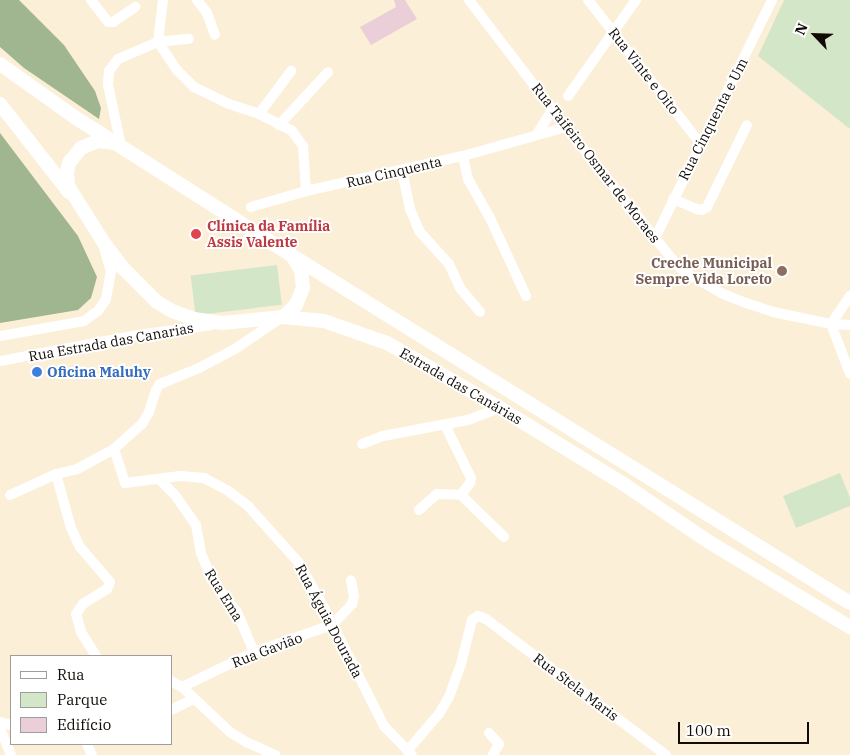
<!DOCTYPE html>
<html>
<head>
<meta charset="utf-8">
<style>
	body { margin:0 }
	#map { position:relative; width:850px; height:755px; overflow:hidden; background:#fcefd8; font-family:"IBM Plex Serif",serif }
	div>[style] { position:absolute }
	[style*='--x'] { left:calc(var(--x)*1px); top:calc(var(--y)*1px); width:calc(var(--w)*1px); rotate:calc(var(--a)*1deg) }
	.green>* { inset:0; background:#d4e6c8; transform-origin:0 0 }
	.forest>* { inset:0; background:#a0b691 }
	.building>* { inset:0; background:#ebcfd8 }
	.street>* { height:10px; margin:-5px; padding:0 5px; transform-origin:5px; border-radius:5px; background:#fff }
	.secondary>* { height:14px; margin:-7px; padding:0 7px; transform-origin:7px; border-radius:7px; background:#fff }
	.dots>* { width:14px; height:14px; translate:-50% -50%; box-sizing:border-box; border:2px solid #fff; border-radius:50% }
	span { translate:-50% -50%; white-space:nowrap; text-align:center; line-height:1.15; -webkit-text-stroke:4px #fff; paint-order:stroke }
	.street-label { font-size:14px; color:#100b05 }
	.health-label { font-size:14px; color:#be3a42; font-weight:700 }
	.left { translate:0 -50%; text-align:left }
	.education-label { font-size:14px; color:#785e54; font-weight:700 }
	.right { translate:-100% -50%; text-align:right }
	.shop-label { font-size:14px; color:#366cbe; font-weight:700 }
	.legend { position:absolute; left:10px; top:655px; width:162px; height:90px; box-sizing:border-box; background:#fff; border:1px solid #9f9d9b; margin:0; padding:6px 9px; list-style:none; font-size:15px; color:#100b05 }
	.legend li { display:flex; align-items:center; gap:10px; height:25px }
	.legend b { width:25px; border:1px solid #9f9d9b }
	.north { position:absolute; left:790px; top:10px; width:50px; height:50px; -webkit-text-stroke:4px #fff; paint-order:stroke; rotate:294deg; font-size:14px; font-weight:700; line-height:20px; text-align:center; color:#100b05 }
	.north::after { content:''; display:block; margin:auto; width:18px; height:22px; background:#100b05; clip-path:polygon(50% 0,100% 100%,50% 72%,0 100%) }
	.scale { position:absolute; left:678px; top:722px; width:131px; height:22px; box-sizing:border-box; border:2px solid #100b05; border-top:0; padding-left:6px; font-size:15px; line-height:18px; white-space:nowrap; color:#100b05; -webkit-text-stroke:4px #fff; paint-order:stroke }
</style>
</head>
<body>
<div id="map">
	<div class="green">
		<div style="clip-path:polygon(784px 0,850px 0,850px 129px,758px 56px)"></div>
		<div style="left:277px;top:265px;width:40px;height:87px;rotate:83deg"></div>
		<div style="clip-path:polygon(840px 473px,850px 498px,850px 506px,796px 528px,783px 496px)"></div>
	</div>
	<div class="forest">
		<div style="clip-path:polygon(0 0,19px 0,64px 45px,95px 91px,101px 108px,99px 119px,24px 68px,0 47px)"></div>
		<div style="clip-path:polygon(0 133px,78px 236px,97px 277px,91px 298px,78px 310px,0 323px)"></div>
	</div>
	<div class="building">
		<div style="clip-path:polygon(394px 0,405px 0,417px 19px,371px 45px,360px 27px,396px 7px)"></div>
	</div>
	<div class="street">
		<div style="--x:91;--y:0;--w:28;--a:52"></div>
		<div style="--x:108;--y:22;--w:5;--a:0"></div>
		<div style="--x:113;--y:22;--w:27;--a:-34"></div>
		<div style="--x:163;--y:0;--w:42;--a:96.8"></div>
		<div style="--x:158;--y:42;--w:31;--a:-6"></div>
		<div style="--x:197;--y:0;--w:16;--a:52"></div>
		<div style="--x:207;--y:13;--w:23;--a:70"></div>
		<div style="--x:469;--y:0;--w:160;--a:52.6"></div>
		<div style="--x:566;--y:127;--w:177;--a:51.2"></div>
		<div style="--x:677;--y:265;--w:16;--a:38"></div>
		<div style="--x:690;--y:275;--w:36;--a:30"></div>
		<div style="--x:721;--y:293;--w:27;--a:22"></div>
		<div style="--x:746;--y:303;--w:28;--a:18"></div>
		<div style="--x:773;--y:312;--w:59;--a:11.7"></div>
		<div style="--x:831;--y:324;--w:19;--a:3"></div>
		<div style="--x:588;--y:0;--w:182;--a:51.9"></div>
		<div style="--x:568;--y:96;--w:118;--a:-54.7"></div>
		<div style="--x:259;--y:114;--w:54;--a:-53.3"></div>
		<div style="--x:279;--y:125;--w:72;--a:-47.2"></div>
		<div style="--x:537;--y:134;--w:28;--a:-58"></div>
		<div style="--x:121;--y:146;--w:62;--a:-102"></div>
		<div style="--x:108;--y:85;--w:14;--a:-86"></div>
		<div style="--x:109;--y:71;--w:15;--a:-53"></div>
		<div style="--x:118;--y:59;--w:43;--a:-23"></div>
		<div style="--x:158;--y:42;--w:34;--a:56"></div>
		<div style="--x:177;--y:70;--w:24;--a:45"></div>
		<div style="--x:194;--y:87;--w:39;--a:26"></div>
		<div style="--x:229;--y:104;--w:32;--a:18"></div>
		<div style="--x:259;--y:114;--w:37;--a:27"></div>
		<div style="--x:292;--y:131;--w:19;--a:54"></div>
		<div style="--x:303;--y:146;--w:45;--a:86.2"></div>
		<div style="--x:463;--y:156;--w:24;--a:78"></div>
		<div style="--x:468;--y:179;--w:45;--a:60.6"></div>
		<div style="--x:490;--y:218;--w:86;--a:65.2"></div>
		<div style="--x:402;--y:171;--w:39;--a:78"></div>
		<div style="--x:410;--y:209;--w:25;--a:67"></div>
		<div style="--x:420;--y:232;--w:43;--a:47.8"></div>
		<div style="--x:449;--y:264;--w:26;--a:65"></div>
		<div style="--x:460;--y:288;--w:31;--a:50"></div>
		<div style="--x:673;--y:199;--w:25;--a:23"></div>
		<div style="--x:696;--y:209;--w:6;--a:9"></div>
		<div style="--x:702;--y:210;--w:6;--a:-31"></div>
		<div style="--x:707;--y:207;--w:91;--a:-64"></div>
		<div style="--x:251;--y:207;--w:57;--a:-16.2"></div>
		<div style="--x:306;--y:191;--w:161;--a:-12.6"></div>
		<div style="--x:463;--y:156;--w:107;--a:-15.7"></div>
		<div style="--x:655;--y:238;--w:265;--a:-63.8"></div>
		<div style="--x:831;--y:324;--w:53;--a:69.2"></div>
		<div style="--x:831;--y:324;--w:34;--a:-56"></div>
		<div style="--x:0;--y:336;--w:85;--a:-10.1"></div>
		<div style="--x:84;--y:321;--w:17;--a:-36"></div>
		<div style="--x:98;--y:311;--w:14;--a:-56"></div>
		<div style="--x:106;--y:299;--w:27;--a:-80"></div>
		<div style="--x:111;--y:272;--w:26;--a:-106"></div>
		<div style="--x:0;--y:361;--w:140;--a:-10.7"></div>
		<div style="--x:138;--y:335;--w:74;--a:-7.8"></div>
		<div style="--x:445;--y:425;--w:59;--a:63.9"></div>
		<div style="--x:471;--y:478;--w:5;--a:101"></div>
		<div style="--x:470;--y:483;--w:15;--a:127"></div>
		<div style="--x:461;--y:495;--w:60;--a:44.3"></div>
		<div style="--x:362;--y:444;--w:22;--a:-21"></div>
		<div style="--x:383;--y:436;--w:86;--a:-10.7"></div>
		<div style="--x:468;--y:420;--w:34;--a:-21"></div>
		<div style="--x:114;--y:449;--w:36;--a:72"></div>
		<div style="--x:125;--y:483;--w:56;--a:-7.1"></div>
		<div style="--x:181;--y:476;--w:23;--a:5"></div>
		<div style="--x:204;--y:478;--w:26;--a:28"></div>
		<div style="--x:227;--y:490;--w:26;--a:37"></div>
		<div style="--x:248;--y:506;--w:76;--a:48.2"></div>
		<div style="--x:299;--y:563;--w:55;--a:60.6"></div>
		<div style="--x:326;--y:611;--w:129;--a:63.2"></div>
		<div style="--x:384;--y:726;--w:40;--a:46"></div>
		<div style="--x:56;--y:474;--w:56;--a:74.5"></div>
		<div style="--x:71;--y:528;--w:21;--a:65"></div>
		<div style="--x:80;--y:547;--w:46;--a:49.4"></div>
		<div style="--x:110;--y:582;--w:8;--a:113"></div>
		<div style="--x:107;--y:589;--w:28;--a:148"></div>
		<div style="--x:83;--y:604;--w:12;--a:125"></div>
		<div style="--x:76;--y:614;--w:19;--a:74"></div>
		<div style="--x:81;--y:632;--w:28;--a:58"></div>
		<div style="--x:159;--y:479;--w:23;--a:45"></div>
		<div style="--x:175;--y:495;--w:37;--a:55"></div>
		<div style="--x:196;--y:525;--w:28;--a:80"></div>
		<div style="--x:201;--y:553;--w:29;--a:68"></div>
		<div style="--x:212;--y:580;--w:41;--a:52"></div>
		<div style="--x:237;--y:612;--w:43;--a:67"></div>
		<div style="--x:10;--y:495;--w:51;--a:-24.5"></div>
		<div style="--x:56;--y:474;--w:22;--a:-13"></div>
		<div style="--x:77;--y:469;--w:42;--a:-28.4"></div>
		<div style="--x:114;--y:449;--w:38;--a:-42"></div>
		<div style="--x:142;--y:424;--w:14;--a:-60"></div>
		<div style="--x:149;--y:412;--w:23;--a:-72"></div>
		<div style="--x:156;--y:390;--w:7;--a:-56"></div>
		<div style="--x:160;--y:384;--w:42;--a:-22.3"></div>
		<div style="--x:199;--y:368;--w:41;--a:-27.8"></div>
		<div style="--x:235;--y:349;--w:57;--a:-34.2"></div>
		<div style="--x:419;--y:510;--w:24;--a:-42"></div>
		<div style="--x:437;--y:494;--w:24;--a:2"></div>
		<div style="--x:171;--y:681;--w:13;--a:29"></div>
		<div style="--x:182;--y:687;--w:66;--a:43.2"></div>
		<div style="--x:230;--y:732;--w:19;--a:32"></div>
		<div style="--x:246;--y:742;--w:32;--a:24"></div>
		<div style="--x:182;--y:687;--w:80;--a:-25.9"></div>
		<div style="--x:254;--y:652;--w:83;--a:-19.1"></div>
		<div style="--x:332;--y:625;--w:29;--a:-46"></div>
		<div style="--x:352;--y:604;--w:8;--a:-76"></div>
		<div style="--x:354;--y:596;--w:16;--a:-101"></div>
		<div style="--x:171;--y:710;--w:25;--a:-26"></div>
		<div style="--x:0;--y:722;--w:11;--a:15"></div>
		<div style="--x:0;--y:728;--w:29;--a:68"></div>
		<div style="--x:489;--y:733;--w:15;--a:48"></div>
		<div style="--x:499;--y:744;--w:13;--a:119"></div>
		<div style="--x:87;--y:744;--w:12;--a:66"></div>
		<div style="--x:408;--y:750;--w:48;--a:-49.3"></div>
		<div style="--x:439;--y:714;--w:20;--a:-60"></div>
		<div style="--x:449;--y:697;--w:35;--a:-70"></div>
		<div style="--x:461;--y:664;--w:45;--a:-76"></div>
		<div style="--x:472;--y:620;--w:7;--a:-34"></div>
		<div style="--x:478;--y:616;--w:9;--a:21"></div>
		<div style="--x:486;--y:619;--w:226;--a:37.1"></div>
	</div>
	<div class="secondary">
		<div style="--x:0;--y:64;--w:93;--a:35.4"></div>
		<div style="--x:76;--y:118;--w:255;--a:32.5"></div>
		<div style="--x:291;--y:255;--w:658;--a:31.9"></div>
		<div style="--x:0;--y:104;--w:112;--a:51.9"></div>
		<div style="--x:116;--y:143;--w:18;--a:-174"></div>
		<div style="--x:98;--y:141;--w:18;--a:158"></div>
		<div style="--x:81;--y:148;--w:19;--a:129"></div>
		<div style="--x:69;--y:163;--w:9;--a:103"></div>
		<div style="--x:67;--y:172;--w:14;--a:86"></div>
		<div style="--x:68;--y:186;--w:67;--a:57.7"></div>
		<div style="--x:104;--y:243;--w:31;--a:53"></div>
		<div style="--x:123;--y:268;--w:48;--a:45"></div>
		<div style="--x:157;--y:302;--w:17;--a:31"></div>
		<div style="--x:172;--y:311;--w:23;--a:20"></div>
		<div style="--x:194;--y:319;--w:28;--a:8"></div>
		<div style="--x:222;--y:323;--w:61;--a:-5.6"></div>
		<div style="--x:283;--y:317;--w:41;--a:5.6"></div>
		<div style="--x:324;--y:321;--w:67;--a:19.2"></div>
		<div style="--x:387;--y:343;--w:130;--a:29.9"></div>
		<div style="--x:500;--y:408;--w:147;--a:31.6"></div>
		<div style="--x:625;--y:485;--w:102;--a:34.2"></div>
		<div style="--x:709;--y:542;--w:165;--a:31.1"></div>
		<div style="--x:283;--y:317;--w:18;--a:-43"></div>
		<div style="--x:296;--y:305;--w:18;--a:-68"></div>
		<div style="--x:303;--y:288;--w:18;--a:-96"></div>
		<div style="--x:301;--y:270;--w:15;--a:-122"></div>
	</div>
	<div class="dots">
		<div style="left:196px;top:234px;background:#e0444e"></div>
		<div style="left:782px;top:271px;background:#8d6e63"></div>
		<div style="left:37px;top:372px;background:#3f7fe0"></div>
	</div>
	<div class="street-label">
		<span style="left:644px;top:71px;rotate:52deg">Rua Vinte e Oito</span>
		<span style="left:713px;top:119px;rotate:-63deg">Rua Cinquenta e Um</span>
		<span style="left:596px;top:163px;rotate:52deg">Rua Taifeiro Osmar de Moraes</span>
		<span style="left:394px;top:172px;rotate:-13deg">Rua Cinquenta</span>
		<span style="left:111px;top:342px;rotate:-10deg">Rua Estrada das Canarias</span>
		<span style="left:461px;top:386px;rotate:30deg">Estrada das Canárias</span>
		<span style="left:224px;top:595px;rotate:58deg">Rua Ema</span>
		<span style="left:329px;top:621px;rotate:62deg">Rua Águia Dourada</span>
		<span style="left:267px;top:650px;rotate:-21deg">Rua Gavião</span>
		<span style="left:576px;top:687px;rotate:37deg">Rua Stela Maris</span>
	</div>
	<div class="health-label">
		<span class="left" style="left:207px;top:234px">Clínica da Família<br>Assis Valente</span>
	</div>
	<div class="education-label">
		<span class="right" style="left:772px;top:271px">Creche Municipal<br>Sempre Vida Loreto</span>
	</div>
	<div class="shop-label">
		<span class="left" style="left:47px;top:372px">Oficina Maluhy</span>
	</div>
	<ul class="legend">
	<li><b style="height:6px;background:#fff"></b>Rua</li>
	<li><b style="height:14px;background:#d4e6c8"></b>Parque</li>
	<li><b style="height:14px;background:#ebcfd8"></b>Edifício</li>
	</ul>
	<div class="north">N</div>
	<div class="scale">100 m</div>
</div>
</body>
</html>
